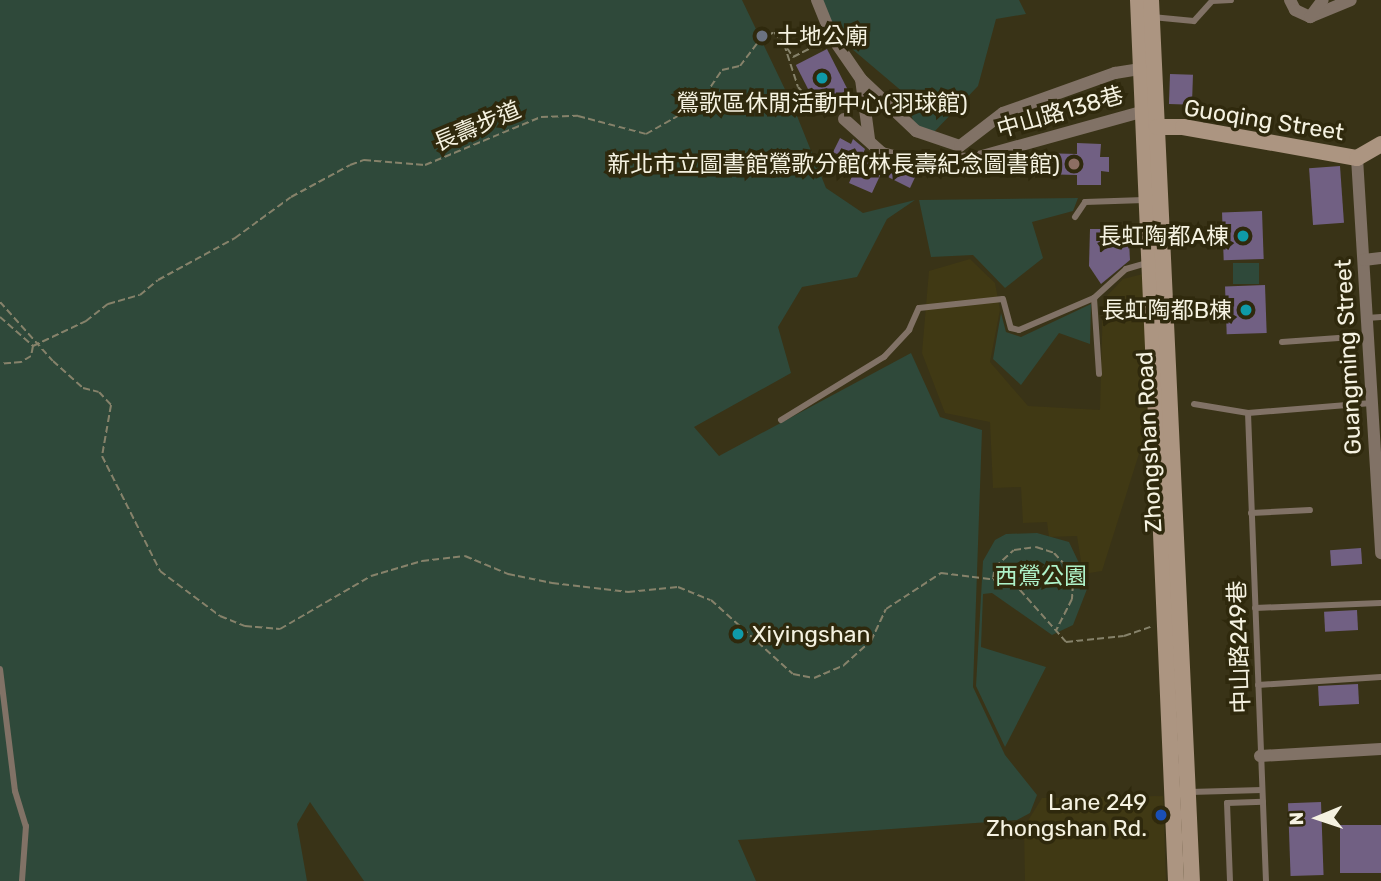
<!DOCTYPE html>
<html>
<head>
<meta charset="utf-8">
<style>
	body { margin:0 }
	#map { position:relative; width:1381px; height:881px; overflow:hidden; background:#393317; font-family:Rubik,"Noto Sans TC",sans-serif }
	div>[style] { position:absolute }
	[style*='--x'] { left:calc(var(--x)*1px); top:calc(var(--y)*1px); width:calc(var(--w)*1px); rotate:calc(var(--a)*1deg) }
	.built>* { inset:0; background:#403914 }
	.green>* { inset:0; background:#2f493a; transform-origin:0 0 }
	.building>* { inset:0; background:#716083; transform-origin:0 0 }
	.path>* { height:2px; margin-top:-1px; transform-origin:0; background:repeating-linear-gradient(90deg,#86826a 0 7px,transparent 0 10.5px) }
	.lane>* { height:6px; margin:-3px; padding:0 3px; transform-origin:3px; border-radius:3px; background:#817266 }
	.street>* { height:12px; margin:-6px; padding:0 6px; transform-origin:6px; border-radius:6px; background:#817266 }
	.secondary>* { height:16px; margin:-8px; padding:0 8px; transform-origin:8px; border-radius:8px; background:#ac9581 }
	.dots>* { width:19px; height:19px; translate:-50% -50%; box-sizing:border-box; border:4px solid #2f290d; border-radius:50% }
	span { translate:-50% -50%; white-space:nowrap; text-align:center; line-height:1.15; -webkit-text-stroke:7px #2f290d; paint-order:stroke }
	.poi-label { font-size:23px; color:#f5f2e1 }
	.left { translate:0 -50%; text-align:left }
	.right { translate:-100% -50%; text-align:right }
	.street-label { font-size:23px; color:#f5f2e1 }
	.park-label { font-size:23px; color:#aef2c9 }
	.north { position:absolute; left:1283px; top:783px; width:70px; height:70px; -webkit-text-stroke:5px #2f290d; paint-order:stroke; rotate:268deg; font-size:19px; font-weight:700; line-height:28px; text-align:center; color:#f5f2e1 }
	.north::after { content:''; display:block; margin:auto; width:24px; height:32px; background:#f5f2e1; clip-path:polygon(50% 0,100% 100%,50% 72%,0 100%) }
</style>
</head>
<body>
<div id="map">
	<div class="built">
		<div style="clip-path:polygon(970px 259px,995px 283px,1000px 310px,990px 362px,1028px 406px,1100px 410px,1103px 300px,1123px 279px,1143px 274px,1150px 419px,1102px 571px,1083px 574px,1077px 536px,1049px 537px,1047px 522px,1023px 523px,1021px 487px,993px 488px,990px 422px,945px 413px,922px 353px,929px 271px)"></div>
		<div style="clip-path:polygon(1163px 796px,1166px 881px,1025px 881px,1024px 827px,1042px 798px)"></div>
	</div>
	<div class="green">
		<div style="clip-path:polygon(0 0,742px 0,793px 106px,826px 188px,863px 213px,915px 200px,887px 219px,857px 277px,802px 287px,778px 327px,791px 373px,694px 427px,719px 456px,911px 353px,940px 417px,982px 430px,973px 687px,1005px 755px,1037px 795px,1030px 813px,1017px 820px,738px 840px,756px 881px,364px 881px,310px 802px,297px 824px,307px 881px,0 881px)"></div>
		<div style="clip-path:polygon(818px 0,1019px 0,1026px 14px,996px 19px,978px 86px,934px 132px,915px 126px,904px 93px,832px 32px)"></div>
		<div style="clip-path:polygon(1078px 198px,1073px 211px,1032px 222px,1043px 258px,1005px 288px,973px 255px,931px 257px,919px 200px)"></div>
		<div style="left:1233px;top:263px;width:26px;height:21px"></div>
		<div style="clip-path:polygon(1091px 304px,1090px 344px,1059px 333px,1021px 385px,993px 359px,1001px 313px,1006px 332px,1021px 337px)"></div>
		<div style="clip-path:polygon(1037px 533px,1069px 542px,1089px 584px,1073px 625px,1052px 635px,992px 593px,983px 594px,981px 647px,1046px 667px,1005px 747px,976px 686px,983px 561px,995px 540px,1006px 534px)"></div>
	</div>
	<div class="building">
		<div style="left:827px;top:49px;width:46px;height:35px;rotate:63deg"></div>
		<div style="left:1170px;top:74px;width:23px;height:30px;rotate:2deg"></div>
		<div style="clip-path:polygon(840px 138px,851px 144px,853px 139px,865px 149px,862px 156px,884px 167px,872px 193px,849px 183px,854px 172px,835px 163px,839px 155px,833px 152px)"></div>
		<div style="clip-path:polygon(1077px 143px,1101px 144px,1100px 157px,1109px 157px,1109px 172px,1101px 171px,1101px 185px,1077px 185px,1077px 175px,1039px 174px,1040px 153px,1077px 154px)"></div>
		<div style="clip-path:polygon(887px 163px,918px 171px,910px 188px,882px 174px)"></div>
		<div style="left:1340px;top:166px;width:57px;height:31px;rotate:86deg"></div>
		<div style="left:1262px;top:211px;width:48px;height:40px;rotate:88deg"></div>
		<div style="clip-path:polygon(1090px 229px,1121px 229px,1129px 242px,1130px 260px,1101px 284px,1089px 266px)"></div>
		<div style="left:1265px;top:285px;width:48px;height:40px;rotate:88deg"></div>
		<div style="left:1361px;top:548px;width:16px;height:31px;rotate:86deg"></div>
		<div style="left:1357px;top:610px;width:20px;height:33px;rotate:87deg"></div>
		<div style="left:1358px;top:684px;width:20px;height:40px;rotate:87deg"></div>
		<div style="left:1321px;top:802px;width:73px;height:33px;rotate:88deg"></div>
		<div style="left:1381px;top:825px;width:48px;height:41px;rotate:90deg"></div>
	</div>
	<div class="path">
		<div style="--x:787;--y:48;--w:11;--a:56"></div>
		<div style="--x:793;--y:57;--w:33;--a:-27"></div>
		<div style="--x:0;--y:302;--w:79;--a:48.1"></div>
		<div style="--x:53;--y:361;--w:40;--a:42"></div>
		<div style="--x:83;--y:388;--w:16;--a:14"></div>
		<div style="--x:99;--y:392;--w:18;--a:47"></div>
		<div style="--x:111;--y:405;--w:52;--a:100"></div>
		<div style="--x:102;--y:456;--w:129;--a:63.2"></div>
		<div style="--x:160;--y:571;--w:75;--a:36.9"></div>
		<div style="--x:220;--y:616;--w:27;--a:22"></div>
		<div style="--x:245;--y:626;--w:35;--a:5"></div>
		<div style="--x:280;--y:629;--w:105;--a:-30.2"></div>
		<div style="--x:371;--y:576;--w:53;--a:-16.4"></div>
		<div style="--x:422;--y:561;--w:43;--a:-6.6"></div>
		<div style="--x:465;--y:556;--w:47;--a:22.7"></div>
		<div style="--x:508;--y:574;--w:45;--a:11.6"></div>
		<div style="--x:552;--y:583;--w:77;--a:6.8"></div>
		<div style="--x:628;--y:592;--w:50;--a:-5.7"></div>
		<div style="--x:678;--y:587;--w:35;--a:22"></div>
		<div style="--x:711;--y:600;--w:110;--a:42.1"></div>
		<div style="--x:793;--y:674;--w:21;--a:11"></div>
		<div style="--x:814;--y:678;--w:33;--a:-23"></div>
		<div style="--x:844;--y:665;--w:36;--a:-42"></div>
		<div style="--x:871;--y:641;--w:35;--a:-65"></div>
		<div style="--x:886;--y:609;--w:66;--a:-33.2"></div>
		<div style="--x:941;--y:573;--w:73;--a:7.1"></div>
		<div style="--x:1013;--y:582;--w:80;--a:48.5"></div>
		<div style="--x:1066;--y:642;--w:58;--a:-5.9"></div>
		<div style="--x:1124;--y:636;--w:28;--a:-19"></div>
		<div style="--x:0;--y:317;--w:44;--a:41.3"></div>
		<div style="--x:33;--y:346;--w:10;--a:101"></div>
		<div style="--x:31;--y:356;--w:12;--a:149"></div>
		<div style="--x:21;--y:362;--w:21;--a:175"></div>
		<div style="--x:33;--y:346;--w:59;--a:-25.3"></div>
		<div style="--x:86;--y:321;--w:28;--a:-38"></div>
		<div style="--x:108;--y:304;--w:33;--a:-16"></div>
		<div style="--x:140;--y:295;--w:23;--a:-40"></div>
		<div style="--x:158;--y:280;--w:88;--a:-28.6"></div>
		<div style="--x:235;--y:238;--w:69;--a:-36.2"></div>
		<div style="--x:291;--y:197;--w:67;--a:-28.5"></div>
		<div style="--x:350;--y:165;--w:15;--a:-20"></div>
		<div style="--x:364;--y:160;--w:61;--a:4.7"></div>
		<div style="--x:425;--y:165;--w:126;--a:-22.5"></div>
		<div style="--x:541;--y:117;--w:37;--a:-2"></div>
		<div style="--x:578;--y:116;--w:70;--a:14.8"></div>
		<div style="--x:646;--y:134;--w:61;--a:-29.5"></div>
		<div style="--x:699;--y:104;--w:41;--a:-55.9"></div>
		<div style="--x:722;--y:70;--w:18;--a:-13"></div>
		<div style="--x:740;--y:66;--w:30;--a:-53"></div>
		<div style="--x:758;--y:42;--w:19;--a:-32"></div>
		<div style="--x:774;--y:32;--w:16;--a:50"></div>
		<div style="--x:784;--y:44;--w:45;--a:72"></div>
		<div style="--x:798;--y:87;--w:28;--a:48"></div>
		<div style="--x:817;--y:108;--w:17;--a:24"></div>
		<div style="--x:993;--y:579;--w:12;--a:-81"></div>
		<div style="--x:995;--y:567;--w:25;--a:-42"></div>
		<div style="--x:1014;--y:550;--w:22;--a:-8"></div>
		<div style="--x:1036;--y:547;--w:19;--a:18"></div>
		<div style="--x:1054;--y:553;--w:23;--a:47"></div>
		<div style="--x:1070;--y:570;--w:14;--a:78"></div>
		<div style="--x:1073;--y:584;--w:15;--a:94"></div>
		<div style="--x:1072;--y:599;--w:35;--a:117"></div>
	</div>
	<div class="lane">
		<div style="--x:1152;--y:17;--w:42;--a:5.4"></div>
		<div style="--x:1194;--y:21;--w:27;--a:-48"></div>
		<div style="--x:1212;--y:1;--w:19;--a:-3"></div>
		<div style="--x:1075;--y:217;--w:18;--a:-56"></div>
		<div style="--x:1085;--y:202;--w:59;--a:-1.9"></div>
		<div style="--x:1094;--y:298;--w:76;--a:86.2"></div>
		<div style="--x:1367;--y:318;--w:14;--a:-4"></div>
		<div style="--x:1282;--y:342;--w:85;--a:-4"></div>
		<div style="--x:1194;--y:404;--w:55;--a:9.5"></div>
		<div style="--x:1248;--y:413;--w:124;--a:-4.6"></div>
		<div style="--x:1248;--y:413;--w:468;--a:87.8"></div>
		<div style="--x:781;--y:420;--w:121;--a:-31.5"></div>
		<div style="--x:884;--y:357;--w:37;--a:-47"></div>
		<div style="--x:909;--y:330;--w:24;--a:-66"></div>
		<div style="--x:919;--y:308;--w:84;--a:-6.1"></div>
		<div style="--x:1003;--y:299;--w:30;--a:75"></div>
		<div style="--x:1011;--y:328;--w:8;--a:14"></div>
		<div style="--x:1019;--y:330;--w:82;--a:-23.1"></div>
		<div style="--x:1094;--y:298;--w:43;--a:-42.2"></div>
		<div style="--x:1126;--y:269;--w:22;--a:-16"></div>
		<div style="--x:1251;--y:513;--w:59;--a:-2.9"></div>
		<div style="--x:1255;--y:608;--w:126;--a:-2.3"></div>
		<div style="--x:0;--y:669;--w:123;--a:83"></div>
		<div style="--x:15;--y:791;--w:37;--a:73"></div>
		<div style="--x:26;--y:826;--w:55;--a:94.2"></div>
		<div style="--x:1258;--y:685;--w:123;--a:-3.7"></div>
		<div style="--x:1190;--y:792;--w:72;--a:-1.6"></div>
		<div style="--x:1230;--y:881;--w:78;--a:-92.2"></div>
		<div style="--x:1227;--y:803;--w:36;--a:-2"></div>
	</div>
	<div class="street">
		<div style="--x:817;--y:0;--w:40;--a:68"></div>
		<div style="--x:832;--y:37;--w:51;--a:55.4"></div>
		<div style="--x:861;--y:79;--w:61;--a:82.4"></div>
		<div style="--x:1290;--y:0;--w:11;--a:63"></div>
		<div style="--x:1295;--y:10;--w:17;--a:25"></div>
		<div style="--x:1310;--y:17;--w:44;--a:-22.5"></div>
		<div style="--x:1310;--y:17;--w:21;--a:-53"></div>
		<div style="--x:861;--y:79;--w:76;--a:43.4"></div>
		<div style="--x:916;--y:131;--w:46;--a:18.8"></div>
		<div style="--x:960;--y:146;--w:54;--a:-37.5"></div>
		<div style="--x:1003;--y:113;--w:119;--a:-19.7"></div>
		<div style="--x:1115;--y:73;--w:26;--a:-9"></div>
		<div style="--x:844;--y:119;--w:51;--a:41.8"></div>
		<div style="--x:882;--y:153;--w:37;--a:14"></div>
		<div style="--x:918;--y:162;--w:57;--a:-4"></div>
		<div style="--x:975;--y:158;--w:175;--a:-15.5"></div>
		<div style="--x:1357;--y:158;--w:396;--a:86.5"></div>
		<div style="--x:1364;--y:260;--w:17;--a:-7"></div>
		<div style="--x:1260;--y:756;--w:121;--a:-3.3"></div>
	</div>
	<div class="secondary">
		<div style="--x:1138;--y:0;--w:882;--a:87.53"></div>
		<div style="--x:1151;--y:0;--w:882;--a:87.34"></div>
		<div style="--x:1157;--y:127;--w:26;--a:0"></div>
		<div style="--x:1183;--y:127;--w:177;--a:10.1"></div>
		<div style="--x:1357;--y:158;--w:28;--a:-30"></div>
	</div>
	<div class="dots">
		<div style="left:762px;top:36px;background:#6b7280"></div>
		<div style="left:822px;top:78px;background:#0f9aa8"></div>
		<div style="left:1074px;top:164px;background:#8d6e63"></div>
		<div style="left:1243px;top:236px;background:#0f9aa8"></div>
		<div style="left:1246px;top:310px;background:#0f9aa8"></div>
		<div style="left:738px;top:634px;background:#0f9aa8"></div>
		<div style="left:1161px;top:815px;background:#1a4fb4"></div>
	</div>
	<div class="poi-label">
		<span class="left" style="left:776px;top:36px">土地公廟</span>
		<span style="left:822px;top:103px">鶯歌區休閒活動中心(羽球館)</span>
		<span class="right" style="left:1060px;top:164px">新北市立圖書館鶯歌分館(林長壽紀念圖書館)</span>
		<span class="right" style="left:1229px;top:236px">長虹陶都A棟</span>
		<span class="right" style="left:1232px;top:310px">長虹陶都B棟</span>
		<span class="left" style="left:752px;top:634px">Xiyingshan</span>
		<span class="right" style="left:1147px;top:815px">Lane 249<br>Zhongshan Rd.</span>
	</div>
	<div class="street-label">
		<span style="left:1060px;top:112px;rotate:-16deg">中山路138巷</span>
		<span style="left:1264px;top:120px;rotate:9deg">Guoqing Street</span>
		<span style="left:477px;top:126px;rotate:-23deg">長壽步道</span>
		<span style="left:1348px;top:357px;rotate:-93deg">Guangming Street</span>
		<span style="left:1149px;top:442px;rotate:-93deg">Zhongshan Road</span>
		<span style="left:1239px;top:647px;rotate:-92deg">中山路249巷</span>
	</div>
	<div class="park-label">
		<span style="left:1041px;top:576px">西鶯公園</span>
	</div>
	<div class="north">N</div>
</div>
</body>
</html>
